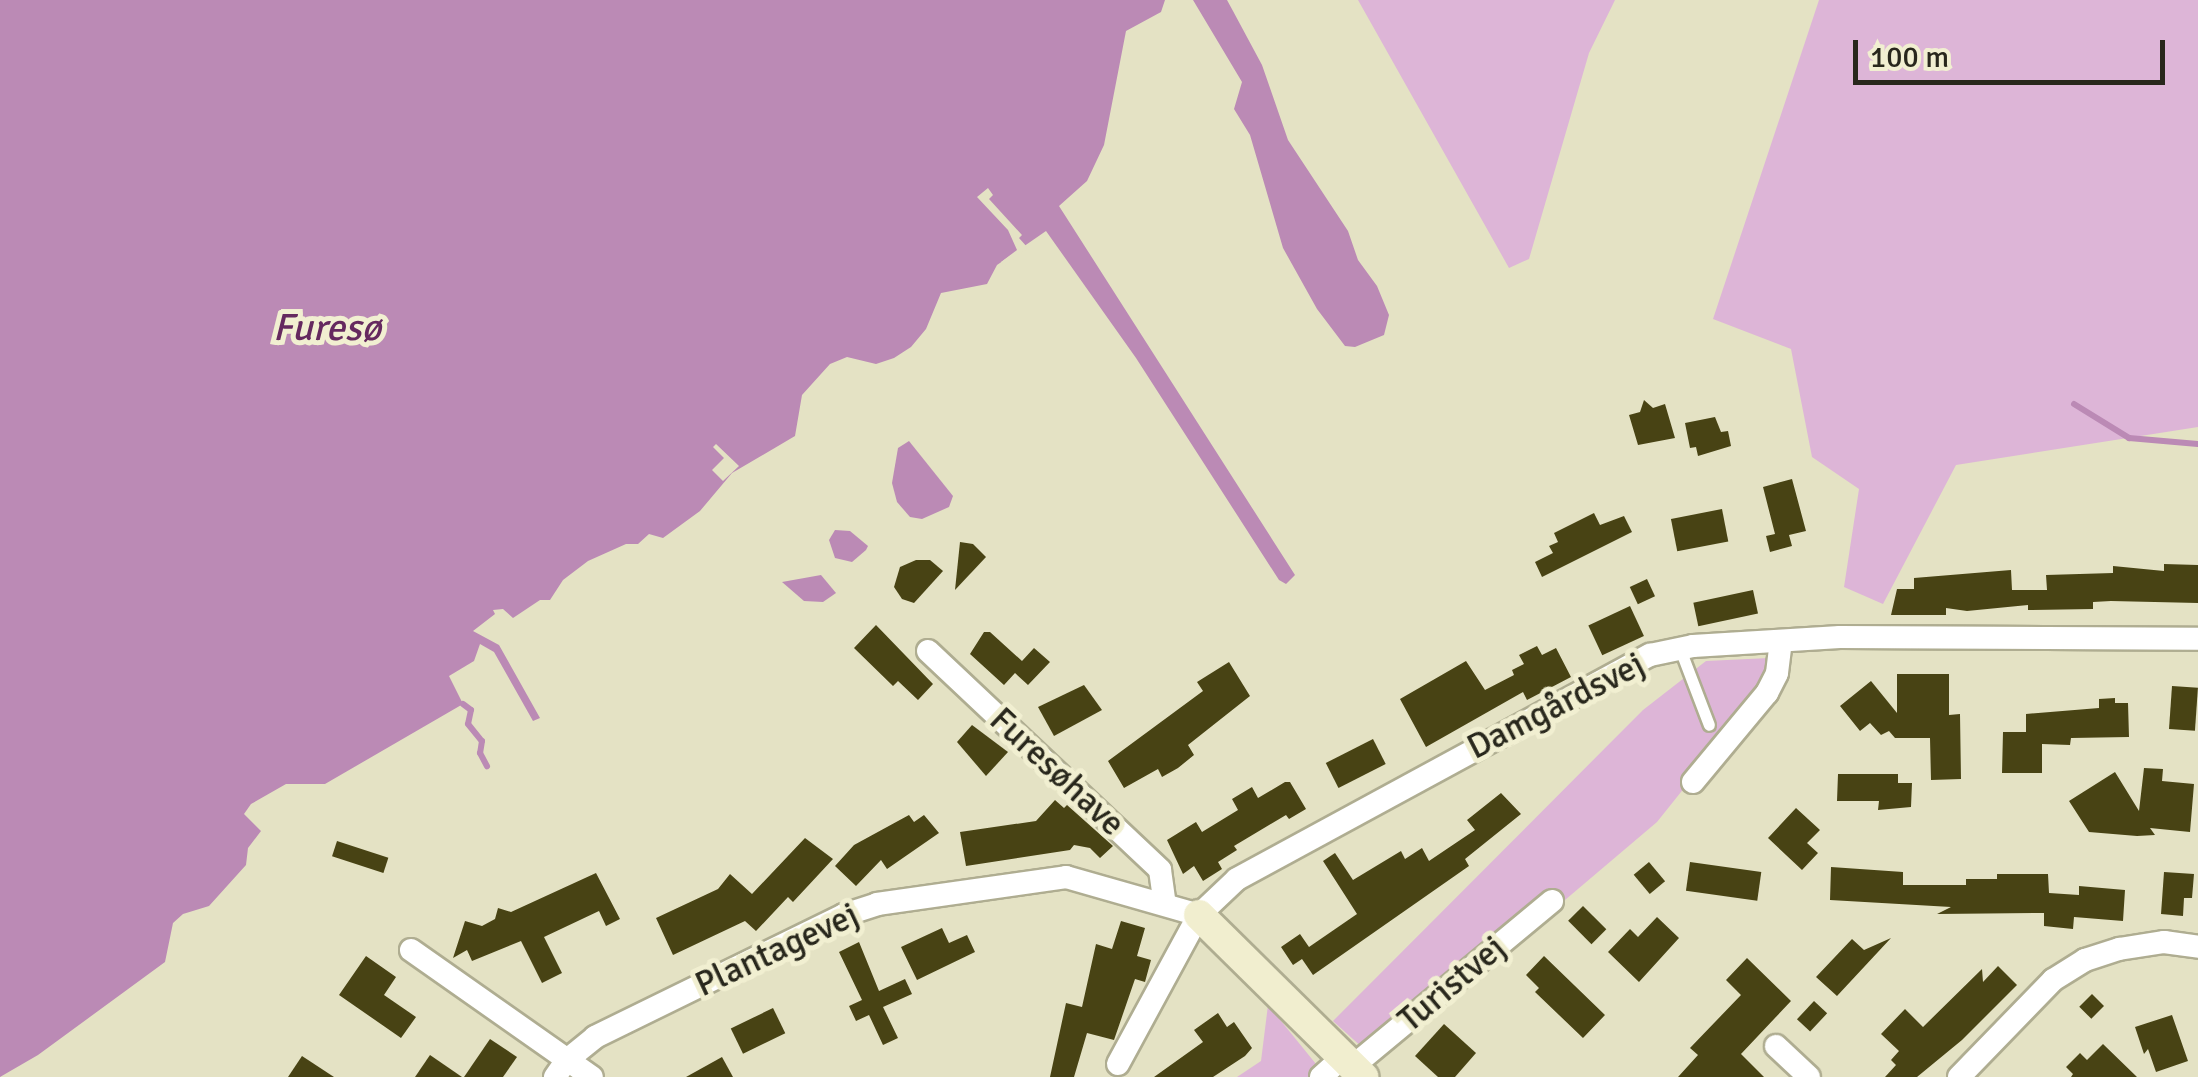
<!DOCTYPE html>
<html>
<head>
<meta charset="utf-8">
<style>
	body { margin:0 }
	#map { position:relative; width:2198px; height:1077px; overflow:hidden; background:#e4e2c4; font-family:Signika,sans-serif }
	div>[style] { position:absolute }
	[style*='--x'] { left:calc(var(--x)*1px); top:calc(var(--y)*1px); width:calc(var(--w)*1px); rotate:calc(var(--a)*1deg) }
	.green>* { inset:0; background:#ddb5d7 }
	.water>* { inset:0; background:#bb8ab5 }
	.pier>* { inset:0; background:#e4e2c4 }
	.stream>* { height:6px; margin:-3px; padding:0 3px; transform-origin:3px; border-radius:3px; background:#bb8ab5 }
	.building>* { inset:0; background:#484314; transform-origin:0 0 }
	.roads { filter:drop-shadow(2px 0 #afad91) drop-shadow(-2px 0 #afad91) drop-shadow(0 2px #afad91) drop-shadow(0 -2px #afad91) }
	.lane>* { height:11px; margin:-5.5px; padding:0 5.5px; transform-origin:5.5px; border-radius:5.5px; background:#fff }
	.street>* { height:22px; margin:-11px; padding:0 11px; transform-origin:11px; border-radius:11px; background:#fff }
	.secondary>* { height:30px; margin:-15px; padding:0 15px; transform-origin:15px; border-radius:15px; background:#f1eecf }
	span { translate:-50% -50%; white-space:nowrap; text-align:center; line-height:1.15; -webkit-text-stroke:10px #f1efd1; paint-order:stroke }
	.street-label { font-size:35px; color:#28271c }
	.water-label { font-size:38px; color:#65295f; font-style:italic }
	.scale { position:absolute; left:1853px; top:40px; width:312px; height:45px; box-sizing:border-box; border:5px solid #28271c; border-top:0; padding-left:12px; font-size:30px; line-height:35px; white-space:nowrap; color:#28271c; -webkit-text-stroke:8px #f1efd1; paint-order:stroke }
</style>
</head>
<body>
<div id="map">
	<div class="green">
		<div style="clip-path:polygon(1358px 0,1615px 0,1589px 53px,1529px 259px,1509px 268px)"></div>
		<div style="clip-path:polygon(1819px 0,2198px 0,2198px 427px,1956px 465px,1883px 604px,1844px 587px,1859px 489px,1812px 457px,1791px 349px,1713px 319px)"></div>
		<div style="clip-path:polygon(1769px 658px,1773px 663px,1724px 739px,1682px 782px,1685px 787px,1657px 822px,1565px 900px,1554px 890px,1364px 1049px,1333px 1021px,1643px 710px,1706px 661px)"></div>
		<div style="clip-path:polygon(1268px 1005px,1316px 1064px,1311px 1077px,1237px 1077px,1261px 1061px)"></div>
	</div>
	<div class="water">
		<div style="clip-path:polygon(0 0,1165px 0,1161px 12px,1126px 31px,1104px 145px,1087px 181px,1059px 206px,1295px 575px,1286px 584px,1279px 580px,1136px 358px,1046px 231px,997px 265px,987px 284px,941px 293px,926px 329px,911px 347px,894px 358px,876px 364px,847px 357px,830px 364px,802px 395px,795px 436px,732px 473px,700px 511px,663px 538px,649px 534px,638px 544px,626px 544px,588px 561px,563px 580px,550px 600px,540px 600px,513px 618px,503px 609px,493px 610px,495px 614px,473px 631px,499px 645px,540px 718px,533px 721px,494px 652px,480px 644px,474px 661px,449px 676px,463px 704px,325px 784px,286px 784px,251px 804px,244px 814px,261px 831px,248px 848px,246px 865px,209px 906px,183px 914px,173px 923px,165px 962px,38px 1055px,0 1077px)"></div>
		<div style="clip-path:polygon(1193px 0,1227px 0,1233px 11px,1262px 65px,1288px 140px,1348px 231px,1358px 260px,1377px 286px,1389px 315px,1384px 335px,1355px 347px,1345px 346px,1317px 309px,1283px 248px,1250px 135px,1234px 109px,1242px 82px)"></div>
		<div style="clip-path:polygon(909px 441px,953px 496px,949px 507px,922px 519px,910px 517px,897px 502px,892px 483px,898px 448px)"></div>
		<div style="clip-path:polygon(835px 530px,850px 531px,868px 546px,866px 550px,852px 562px,835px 558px,829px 540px)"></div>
		<div style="clip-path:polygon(821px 575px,836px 593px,823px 602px,804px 601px,782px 582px)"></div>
	</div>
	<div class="pier">
		<div style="clip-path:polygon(988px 188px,993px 195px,989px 199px,1022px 235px,1019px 238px,1028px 248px,1004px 266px,1001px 262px,1017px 250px,1008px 230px,977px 197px)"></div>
		<div style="clip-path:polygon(716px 444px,739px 466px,723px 481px,712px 470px,724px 458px,713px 447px)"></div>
	</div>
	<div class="stream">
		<div style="--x:2074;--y:404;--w:65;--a:31.7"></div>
		<div style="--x:2129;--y:438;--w:69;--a:5"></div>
		<div style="--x:463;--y:704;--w:10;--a:37"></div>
		<div style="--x:471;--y:710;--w:14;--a:102"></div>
		<div style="--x:468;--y:724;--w:22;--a:51"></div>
		<div style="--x:482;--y:741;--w:12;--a:99"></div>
		<div style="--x:480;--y:753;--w:15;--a:62"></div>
	</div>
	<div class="building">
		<div style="clip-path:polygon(1644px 400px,1653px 408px,1665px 404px,1675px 438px,1638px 445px,1629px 415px,1640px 412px)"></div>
		<div style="clip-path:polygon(1715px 417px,1721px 432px,1728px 431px,1731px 446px,1698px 456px,1696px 447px,1690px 448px,1685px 423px)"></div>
		<div style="clip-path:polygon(1792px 479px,1806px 531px,1789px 535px,1792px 546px,1770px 552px,1766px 536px,1775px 534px,1763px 487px)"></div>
		<div style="left:1722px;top:509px;width:33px;height:52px;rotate:79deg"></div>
		<div style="clip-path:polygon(1594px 513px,1600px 525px,1624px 516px,1632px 532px,1542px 577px,1535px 562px,1553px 553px,1549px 546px,1558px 542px,1554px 533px)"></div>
		<div style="clip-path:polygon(960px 542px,973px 544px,986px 557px,955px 590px)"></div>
		<div style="clip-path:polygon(916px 560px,930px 560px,943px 571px,914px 603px,902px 599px,894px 587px,900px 567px)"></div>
		<div style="clip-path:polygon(2164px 564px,2198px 565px,2198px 603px,2111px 601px,2093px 602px,2093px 609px,2028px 610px,2028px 605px,1967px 611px,1946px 608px,1946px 615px,1891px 615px,1897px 589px,1914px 589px,1914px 578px,2011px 570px,2012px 590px,2047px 590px,2046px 575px,2113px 573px,2113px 566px,2164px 571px)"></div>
		<div style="left:1647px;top:579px;width:19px;height:19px;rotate:65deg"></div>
		<div style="left:1753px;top:590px;width:24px;height:61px;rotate:78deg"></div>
		<div style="left:1630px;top:606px;width:33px;height:46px;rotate:65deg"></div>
		<div style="clip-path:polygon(876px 625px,933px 684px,918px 700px,898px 681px,893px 686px,854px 648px)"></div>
		<div style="clip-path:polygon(984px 632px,990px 632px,1022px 661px,1034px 648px,1050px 662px,1028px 685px,1015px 673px,1004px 685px,970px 654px)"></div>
		<div style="clip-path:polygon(1537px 646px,1542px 655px,1556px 648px,1571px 677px,1527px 700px,1523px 692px,1426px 747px,1400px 699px,1466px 661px,1485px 690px,1514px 675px,1512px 670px,1524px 664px,1519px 655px)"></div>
		<div style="clip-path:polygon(1229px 662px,1250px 696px,1188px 745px,1194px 755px,1178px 768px,1162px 777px,1158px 769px,1124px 788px,1108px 761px,1203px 691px,1197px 682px)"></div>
		<div style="clip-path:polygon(1897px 674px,1949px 674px,1949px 715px,1960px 714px,1961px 779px,1931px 780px,1930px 738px,1895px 738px,1889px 731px,1881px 735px,1870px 723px,1860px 731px,1840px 706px,1871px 681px,1897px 713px)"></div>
		<div style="clip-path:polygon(1084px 685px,1102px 710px,1054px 736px,1038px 707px)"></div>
		<div style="left:2172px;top:686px;width:26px;height:43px;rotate:4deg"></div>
		<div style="clip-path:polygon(2115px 698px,2115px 703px,2128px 703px,2129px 737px,2071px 738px,2070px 745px,2042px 744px,2042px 773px,2002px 773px,2003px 732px,2026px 732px,2026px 714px,2099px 708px,2099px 699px)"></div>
		<div style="clip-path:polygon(972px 725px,1008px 752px,986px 776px,957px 742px)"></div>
		<div style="left:1373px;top:739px;width:28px;height:53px;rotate:63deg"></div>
		<div style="clip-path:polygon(2144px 768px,2163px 769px,2162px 781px,2194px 784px,2190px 832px,2150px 828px,2155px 835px,2137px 836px,2089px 832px,2069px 801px,2115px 772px,2139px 811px)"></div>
		<div style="clip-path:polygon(1838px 774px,1898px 774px,1898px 783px,1912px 783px,1911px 807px,1878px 810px,1879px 801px,1837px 801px)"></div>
		<div style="clip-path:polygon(1285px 782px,1290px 782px,1306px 809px,1289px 819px,1286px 815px,1234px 846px,1237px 850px,1218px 862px,1222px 869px,1203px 881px,1194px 866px,1183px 874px,1167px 840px,1196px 822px,1202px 832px,1238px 810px,1232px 799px,1252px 787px,1258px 798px)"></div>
		<div style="clip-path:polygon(1501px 793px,1521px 814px,1465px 859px,1469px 866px,1313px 975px,1302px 959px,1293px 965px,1281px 947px,1300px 934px,1309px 947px,1357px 914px,1323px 861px,1335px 853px,1353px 880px,1401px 851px,1405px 859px,1422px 848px,1429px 861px,1475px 830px,1467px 820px)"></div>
		<div style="clip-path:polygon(1055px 800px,1064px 808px,1067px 805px,1113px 846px,1100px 858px,1090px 848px,1074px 845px,1070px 850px,966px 866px,960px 832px,1036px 821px)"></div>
		<div style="clip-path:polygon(1796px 808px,1820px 830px,1807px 843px,1818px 853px,1802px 870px,1768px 838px)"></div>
		<div style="clip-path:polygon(909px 815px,914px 822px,924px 815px,939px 833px,887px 869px,881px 860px,856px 886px,835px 866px,854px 845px)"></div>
		<div style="clip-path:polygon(805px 838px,833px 859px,793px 902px,788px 897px,756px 931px,745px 921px,673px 955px,656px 918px,718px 889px,730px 874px,752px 894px)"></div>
		<div style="left:337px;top:841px;width:54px;height:16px;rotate:18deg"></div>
		<div style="left:1649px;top:862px;width:25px;height:20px;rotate:50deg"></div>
		<div style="left:1690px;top:862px;width:72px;height:29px;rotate:8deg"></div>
		<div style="clip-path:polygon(1831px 867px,1903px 872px,1903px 885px,1966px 885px,1966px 879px,1997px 879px,1997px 874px,2048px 874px,2049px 893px,2079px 895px,2079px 886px,2125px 890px,2123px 921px,2074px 917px,2073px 929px,2044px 926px,2044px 913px,1937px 914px,1951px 907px,1830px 900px)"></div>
		<div style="clip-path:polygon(2164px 872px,2194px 874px,2192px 898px,2184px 898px,2183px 916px,2161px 914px)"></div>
		<div style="clip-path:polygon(596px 873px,620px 919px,606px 926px,599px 911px,544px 937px,562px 973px,542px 983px,521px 941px,472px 961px,467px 950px,453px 958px,465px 921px,482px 926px,495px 919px,498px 908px,511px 912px)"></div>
		<div style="left:1583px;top:906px;width:33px;height:21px;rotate:45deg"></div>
		<div style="clip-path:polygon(1657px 917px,1679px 938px,1639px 982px,1608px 952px,1630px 929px,1638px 937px)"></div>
		<div style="clip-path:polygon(1121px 921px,1145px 928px,1137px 956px,1151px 960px,1145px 982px,1135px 979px,1114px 1040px,1087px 1033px,1074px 1077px,1050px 1077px,1066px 1003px,1082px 1007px,1096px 944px,1112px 949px)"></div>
		<div style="clip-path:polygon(942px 928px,949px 943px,967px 935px,975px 952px,917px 980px,901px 947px)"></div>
		<div style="clip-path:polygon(1891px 938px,1837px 996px,1816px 977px,1852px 939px,1864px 950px)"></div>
		<div style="clip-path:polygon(859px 942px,879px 991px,905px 979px,912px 994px,883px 1007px,898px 1038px,883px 1045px,869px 1015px,856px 1021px,849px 1006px,862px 1000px,839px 952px)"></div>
		<div style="clip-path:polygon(366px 956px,396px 977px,384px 995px,416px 1017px,401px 1038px,339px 995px)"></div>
		<div style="clip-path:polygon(1544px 956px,1605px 1015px,1583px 1038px,1535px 992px,1539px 988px,1526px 975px)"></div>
		<div style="clip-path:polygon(1747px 958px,1791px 1001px,1741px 1054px,1764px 1077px,1678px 1077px,1698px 1055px,1690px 1048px,1741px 995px,1726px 980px)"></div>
		<div style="clip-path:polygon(1998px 966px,2017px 985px,1962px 1040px,1917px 1077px,1885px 1077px,1896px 1065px,1891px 1060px,1899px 1051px,1881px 1034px,1905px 1009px,1923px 1027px,1982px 969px,1983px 982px)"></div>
		<div style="left:2092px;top:994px;width:17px;height:18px;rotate:45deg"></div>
		<div style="left:1814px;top:1001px;width:18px;height:25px;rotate:43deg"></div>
		<div style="left:773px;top:1008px;width:28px;height:47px;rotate:64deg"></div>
		<div style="clip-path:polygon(1218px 1013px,1227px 1027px,1234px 1022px,1252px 1048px,1245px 1056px,1213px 1077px,1154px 1077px,1203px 1042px,1194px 1030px)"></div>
		<div style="clip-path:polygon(2172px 1015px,2188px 1061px,2156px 1072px,2148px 1049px,2144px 1054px,2135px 1027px)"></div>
		<div style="clip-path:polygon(1444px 1024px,1476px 1053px,1455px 1077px,1438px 1077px,1415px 1056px)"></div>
		<div style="clip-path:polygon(490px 1039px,517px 1057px,503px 1077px,464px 1077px)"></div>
		<div style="clip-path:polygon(2103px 1044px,2137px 1077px,2071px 1077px,2073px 1074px,2066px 1067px,2080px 1053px,2087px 1060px)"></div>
		<div style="clip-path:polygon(430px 1055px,462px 1077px,415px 1077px)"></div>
		<div style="clip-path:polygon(302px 1056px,334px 1077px,288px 1077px)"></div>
		<div style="clip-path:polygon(722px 1057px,733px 1077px,686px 1077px)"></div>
	</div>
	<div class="roads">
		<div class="lane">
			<div style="--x:1680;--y:649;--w:81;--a:69.1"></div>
		</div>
		<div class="street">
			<div style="--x:928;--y:651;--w:319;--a:43.3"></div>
			<div style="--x:1160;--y:870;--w:34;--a:82"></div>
			<div style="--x:1693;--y:782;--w:116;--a:-50.3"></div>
			<div style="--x:1767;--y:693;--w:22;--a:-63"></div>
			<div style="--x:1777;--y:673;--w:32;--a:-83"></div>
			<div style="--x:411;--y:950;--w:221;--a:35.1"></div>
			<div style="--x:1776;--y:1046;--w:45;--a:43.2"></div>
			<div style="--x:1118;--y:1064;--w:170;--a:-61.5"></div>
			<div style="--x:1199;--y:915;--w:52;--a:-43.5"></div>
			<div style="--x:1237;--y:879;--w:470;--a:-28.5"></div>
			<div style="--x:1650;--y:655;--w:44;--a:-11.8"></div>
			<div style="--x:1693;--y:646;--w:147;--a:-3.5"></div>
			<div style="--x:1840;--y:637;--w:358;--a:0.3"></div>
			<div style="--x:1352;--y:1067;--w:260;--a:-39.7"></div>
			<div style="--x:555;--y:1077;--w:21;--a:-55"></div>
			<div style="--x:567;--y:1060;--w:36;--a:-39"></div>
			<div style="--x:595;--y:1037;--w:277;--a:-26.1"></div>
			<div style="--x:844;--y:915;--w:35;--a:-18"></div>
			<div style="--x:877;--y:904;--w:191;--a:-8.1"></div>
			<div style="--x:1066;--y:877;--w:138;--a:15.9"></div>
			<div style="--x:1321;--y:1077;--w:30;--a:-42"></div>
			<div style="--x:1959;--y:1077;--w:135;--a:-45.9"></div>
			<div style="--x:2053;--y:980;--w:38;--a:-32"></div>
			<div style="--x:2085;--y:960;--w:36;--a:-18"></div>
			<div style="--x:2119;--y:949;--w:46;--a:-8.8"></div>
			<div style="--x:2164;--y:942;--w:34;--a:8"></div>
		</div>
		<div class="secondary">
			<div style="--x:1199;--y:915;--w:231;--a:44.6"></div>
		</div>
	</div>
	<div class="street-label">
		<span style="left:1556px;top:706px;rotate:-27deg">Damgårdsvej</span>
		<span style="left:1057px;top:772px;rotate:43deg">Furesøhave</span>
		<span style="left:777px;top:950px;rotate:-25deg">Plantagevej</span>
		<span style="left:1452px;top:984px;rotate:-40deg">Turistvej</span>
	</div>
	<div class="water-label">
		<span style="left:327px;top:328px">Furesø</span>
	</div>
	<div class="scale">100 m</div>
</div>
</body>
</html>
